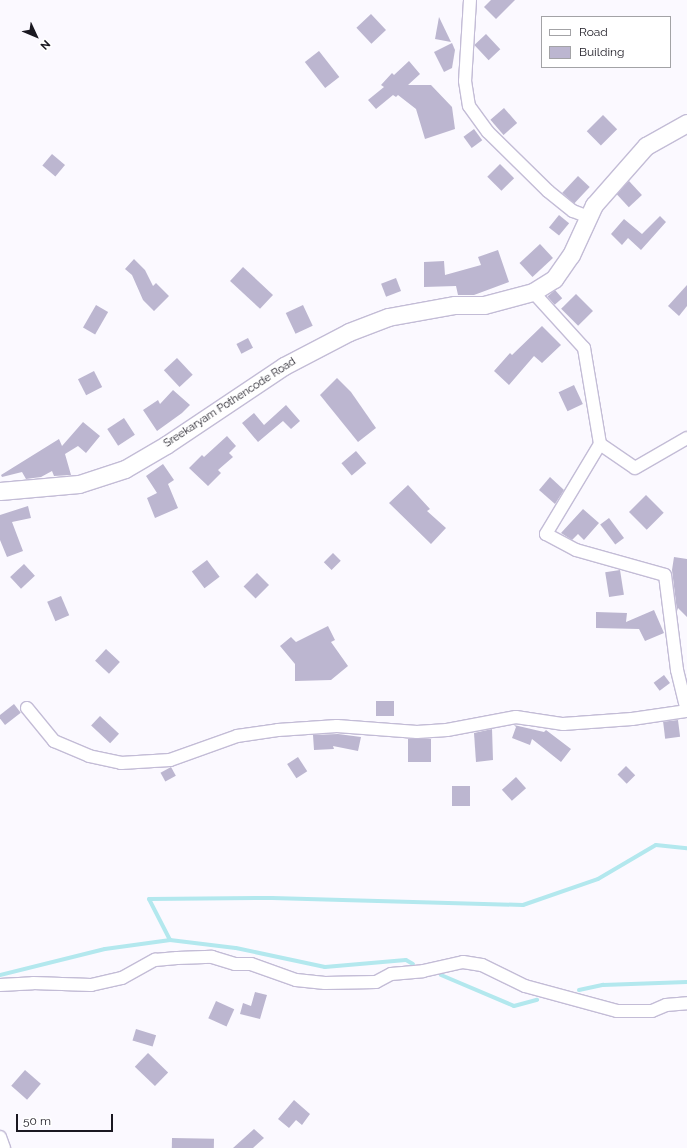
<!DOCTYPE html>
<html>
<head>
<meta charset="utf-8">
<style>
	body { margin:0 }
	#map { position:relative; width:687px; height:1148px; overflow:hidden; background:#fbf9ff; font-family:Raleway,sans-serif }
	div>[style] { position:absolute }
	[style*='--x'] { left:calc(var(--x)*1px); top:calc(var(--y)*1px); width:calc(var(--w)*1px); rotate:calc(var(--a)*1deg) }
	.stream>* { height:4px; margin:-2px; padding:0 2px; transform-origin:2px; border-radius:2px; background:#b3e8ee }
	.building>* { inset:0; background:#bcb6d0; transform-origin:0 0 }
	.roads { filter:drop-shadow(1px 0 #c3bcd6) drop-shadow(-1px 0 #c3bcd6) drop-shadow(0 1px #c3bcd6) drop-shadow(0 -1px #c3bcd6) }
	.street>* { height:12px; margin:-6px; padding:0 6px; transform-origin:6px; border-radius:6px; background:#fff }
	.secondary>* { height:17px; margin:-8.5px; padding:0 8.5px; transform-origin:8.5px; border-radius:8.5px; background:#fff }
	span { translate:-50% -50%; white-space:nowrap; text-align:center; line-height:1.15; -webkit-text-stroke:4px #fff; paint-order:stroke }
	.street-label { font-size:11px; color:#1a1821 }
	.legend { position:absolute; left:541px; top:16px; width:130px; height:52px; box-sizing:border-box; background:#fff; border:1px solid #a3a3a6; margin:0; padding:5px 7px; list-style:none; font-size:12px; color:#1a1821 }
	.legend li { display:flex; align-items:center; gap:8px; height:20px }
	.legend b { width:20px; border:1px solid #a3a3a6 }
	.north { position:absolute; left:16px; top:16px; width:40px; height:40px; -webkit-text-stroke:3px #fff; paint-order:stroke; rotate:134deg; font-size:11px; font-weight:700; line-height:16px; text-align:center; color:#1a1821 }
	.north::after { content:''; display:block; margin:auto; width:14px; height:18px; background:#1a1821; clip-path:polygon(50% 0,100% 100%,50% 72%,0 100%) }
	.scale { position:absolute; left:16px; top:1114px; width:97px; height:18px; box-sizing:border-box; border:2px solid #1a1821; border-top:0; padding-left:5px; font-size:12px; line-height:14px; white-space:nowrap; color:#1a1821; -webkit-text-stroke:3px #fff; paint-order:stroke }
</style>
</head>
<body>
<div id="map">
	<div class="stream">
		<div style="--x:170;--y:940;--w:66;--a:6.9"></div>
		<div style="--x:236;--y:948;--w:91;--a:12.1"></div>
		<div style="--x:325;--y:967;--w:81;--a:-4.9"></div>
		<div style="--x:406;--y:960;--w:8;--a:30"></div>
		<div style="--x:0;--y:975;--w:108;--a:-13.9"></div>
		<div style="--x:105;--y:949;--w:66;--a:-7.9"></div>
		<div style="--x:170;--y:940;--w:46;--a:-117.1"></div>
		<div style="--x:149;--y:899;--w:123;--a:-0.5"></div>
		<div style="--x:272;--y:898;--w:251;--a:1.6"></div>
		<div style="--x:523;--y:905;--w:79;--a:-19.1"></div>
		<div style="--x:598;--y:879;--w:67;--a:-30.4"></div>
		<div style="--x:656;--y:845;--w:31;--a:6"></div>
		<div style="--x:441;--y:975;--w:79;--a:23"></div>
		<div style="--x:514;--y:1006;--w:24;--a:-15"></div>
		<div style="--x:579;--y:990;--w:25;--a:-12"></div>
		<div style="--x:603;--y:985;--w:84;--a:-2"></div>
	</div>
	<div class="building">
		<div style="clip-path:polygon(491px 0,515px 0,496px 19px,484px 7px)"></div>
		<div style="left:371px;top:14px;width:22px;height:20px;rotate:47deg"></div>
		<div style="clip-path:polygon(439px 17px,451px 42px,435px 39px)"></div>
		<div style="left:486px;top:34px;width:21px;height:16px;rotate:47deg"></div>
		<div style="clip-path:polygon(452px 43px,455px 50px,452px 68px,444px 72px,434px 52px)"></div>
		<div style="left:319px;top:51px;width:33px;height:18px;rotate:52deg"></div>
		<div style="clip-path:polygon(409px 61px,420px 74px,408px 85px,431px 85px,452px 107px,455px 129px,425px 139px,416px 109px,398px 95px,396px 97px,393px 95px,376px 109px,368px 100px,384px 87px,381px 85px,392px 73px,394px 75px)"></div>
		<div style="left:504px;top:108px;width:20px;height:18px;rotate:49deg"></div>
		<div style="left:603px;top:115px;width:20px;height:23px;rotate:45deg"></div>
		<div style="left:474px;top:129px;width:14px;height:13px;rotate:54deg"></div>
		<div style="left:52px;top:154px;width:17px;height:15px;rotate:40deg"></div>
		<div style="left:500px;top:164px;width:20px;height:18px;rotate:45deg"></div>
		<div style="left:578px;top:176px;width:16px;height:23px;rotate:43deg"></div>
		<div style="left:629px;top:181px;width:19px;height:18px;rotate:47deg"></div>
		<div style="left:559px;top:215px;width:13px;height:16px;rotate:39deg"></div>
		<div style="clip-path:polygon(660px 216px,666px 222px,641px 250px,628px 238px,622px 245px,611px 234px,624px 219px,642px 234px)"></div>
		<div style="left:540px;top:244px;width:19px;height:28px;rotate:47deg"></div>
		<div style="clip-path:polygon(498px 250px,509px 282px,474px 295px,458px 295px,456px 286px,424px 287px,424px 262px,444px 261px,445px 275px,481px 265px,478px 257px)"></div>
		<div style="clip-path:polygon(134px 259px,145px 270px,153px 286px,156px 283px,169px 296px,154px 311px,143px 300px,132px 275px,125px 269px)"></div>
		<div style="left:243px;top:267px;width:41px;height:19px;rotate:43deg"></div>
		<div style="left:396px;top:278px;width:14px;height:16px;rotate:69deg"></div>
		<div style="clip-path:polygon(687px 285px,687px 306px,679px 316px,668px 306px)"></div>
		<div style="left:555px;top:290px;width:11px;height:10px;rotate:49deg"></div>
		<div style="left:576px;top:294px;width:24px;height:21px;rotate:45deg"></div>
		<div style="left:96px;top:305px;width:14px;height:26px;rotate:30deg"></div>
		<div style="left:303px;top:305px;width:23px;height:19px;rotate:65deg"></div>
		<div style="clip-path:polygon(542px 326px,561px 345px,542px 363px,534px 356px,509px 385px,494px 371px,510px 353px,512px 355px)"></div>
		<div style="left:248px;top:338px;width:11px;height:13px;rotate:63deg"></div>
		<div style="left:177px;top:358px;width:23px;height:18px;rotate:47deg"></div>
		<div style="left:94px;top:371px;width:18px;height:18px;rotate:63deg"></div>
		<div style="clip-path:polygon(337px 378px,351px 392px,376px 428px,358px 442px,320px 395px)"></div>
		<div style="left:574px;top:385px;width:21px;height:17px;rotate:65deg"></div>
		<div style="clip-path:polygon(173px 390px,190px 405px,182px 413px,157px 431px,143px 410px,158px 400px,160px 404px)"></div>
		<div style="clip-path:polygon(286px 405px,300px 421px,291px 429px,283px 421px,258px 442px,242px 423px,254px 413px,264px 425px)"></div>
		<div style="left:124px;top:418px;width:20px;height:20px;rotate:57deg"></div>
		<div style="clip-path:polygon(83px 422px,100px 436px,86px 453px,78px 446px,65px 454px,71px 475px,54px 476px,52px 471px,41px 477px,26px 479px,22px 472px,2px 477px,1px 475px,59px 439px,62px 446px)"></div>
		<div style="clip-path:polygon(227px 436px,236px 446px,229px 453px,233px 457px,218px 470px,221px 473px,208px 486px,189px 468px,202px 455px,204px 457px)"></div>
		<div style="left:356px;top:451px;width:16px;height:19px;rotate:50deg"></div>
		<div style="clip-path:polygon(163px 464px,174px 480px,168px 484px,178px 508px,155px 518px,147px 498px,157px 493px,146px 476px)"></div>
		<div style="clip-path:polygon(550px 477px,564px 490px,555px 504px,539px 490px)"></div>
		<div style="clip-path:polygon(408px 485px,430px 509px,427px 511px,446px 528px,431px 544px,389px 503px)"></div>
		<div style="left:646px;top:495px;width:25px;height:24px;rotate:45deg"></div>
		<div style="clip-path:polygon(28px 506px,31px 518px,12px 522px,23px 551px,7px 557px,0 540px,0 515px)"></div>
		<div style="clip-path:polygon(583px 509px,599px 523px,584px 540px,578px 534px,572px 540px,561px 533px)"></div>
		<div style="left:609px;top:518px;width:25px;height:11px;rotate:53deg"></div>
		<div style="left:333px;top:553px;width:11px;height:13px;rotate:45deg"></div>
		<div style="clip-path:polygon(674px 557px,687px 559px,687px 617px,678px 608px,677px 611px,672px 570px)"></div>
		<div style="left:207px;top:560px;width:21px;height:19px;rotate:53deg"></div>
		<div style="left:24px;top:564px;width:16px;height:19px;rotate:47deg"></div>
		<div style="left:620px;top:570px;width:25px;height:15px;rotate:81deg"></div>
		<div style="left:257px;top:573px;width:17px;height:19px;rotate:45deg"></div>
		<div style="left:61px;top:596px;width:21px;height:15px;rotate:67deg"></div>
		<div style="clip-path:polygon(654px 610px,664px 633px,645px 641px,639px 629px,596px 628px,596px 612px,627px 613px,626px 622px)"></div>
		<div style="clip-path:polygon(328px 626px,335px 640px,331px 642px,348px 666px,331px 680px,295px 681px,295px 664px,280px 646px,291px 637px,296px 642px)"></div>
		<div style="left:106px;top:649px;width:19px;height:16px;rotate:43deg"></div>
		<div style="left:664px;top:675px;width:10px;height:13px;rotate:53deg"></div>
		<div style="left:376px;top:701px;width:18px;height:15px"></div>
		<div style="left:14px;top:704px;width:11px;height:20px;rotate:52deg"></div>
		<div style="left:100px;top:716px;width:26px;height:13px;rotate:43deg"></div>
		<div style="left:678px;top:720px;width:17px;height:15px;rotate:83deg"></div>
		<div style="clip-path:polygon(514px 725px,544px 732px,546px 730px,571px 749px,561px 762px,532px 739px,530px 745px,512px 738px,516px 727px)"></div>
		<div style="clip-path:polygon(492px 729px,493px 760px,476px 762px,474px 733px)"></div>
		<div style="clip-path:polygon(338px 734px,361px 737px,358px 751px,333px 746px,334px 749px,314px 750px,313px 735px)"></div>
		<div style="left:408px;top:739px;width:23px;height:23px"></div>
		<div style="left:298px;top:757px;width:17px;height:13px;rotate:57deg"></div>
		<div style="left:626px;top:766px;width:13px;height:12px;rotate:45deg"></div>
		<div style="left:171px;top:767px;width:10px;height:12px;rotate:61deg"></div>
		<div style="left:516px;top:777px;width:15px;height:19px;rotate:48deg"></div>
		<div style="left:470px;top:786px;width:20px;height:18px;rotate:90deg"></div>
		<div style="clip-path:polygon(255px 992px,267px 995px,260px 1019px,240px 1014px,243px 1003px,251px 1006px)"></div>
		<div style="left:216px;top:1001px;width:20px;height:19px;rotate:24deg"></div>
		<div style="left:136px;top:1029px;width:21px;height:12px;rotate:17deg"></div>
		<div style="left:148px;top:1053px;width:28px;height:19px;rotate:44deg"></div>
		<div style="left:25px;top:1070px;width:21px;height:21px;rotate:41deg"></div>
		<div style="clip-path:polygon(294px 1100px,310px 1114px,302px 1125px,296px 1120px,289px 1128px,278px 1119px)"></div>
		<div style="clip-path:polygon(254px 1129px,264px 1138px,253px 1148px,233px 1148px)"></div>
		<div style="left:172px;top:1138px;width:42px;height:10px;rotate:1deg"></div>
	</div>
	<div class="roads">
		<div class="street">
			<div style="--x:470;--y:0;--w:81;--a:93.5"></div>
			<div style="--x:465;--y:81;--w:25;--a:81"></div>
			<div style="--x:469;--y:106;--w:32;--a:54"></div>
			<div style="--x:488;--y:132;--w:84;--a:44.5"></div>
			<div style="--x:548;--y:191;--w:32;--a:39"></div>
			<div style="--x:573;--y:211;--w:17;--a:21"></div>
			<div style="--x:533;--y:292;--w:76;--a:47.7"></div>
			<div style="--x:584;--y:348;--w:97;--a:80.5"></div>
			<div style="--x:600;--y:444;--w:105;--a:121"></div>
			<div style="--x:546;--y:534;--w:34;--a:28"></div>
			<div style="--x:576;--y:550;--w:92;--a:15.7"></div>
			<div style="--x:665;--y:575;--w:96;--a:82.8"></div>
			<div style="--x:677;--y:670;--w:42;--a:76.3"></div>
			<div style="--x:600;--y:444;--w:42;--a:34.4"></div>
			<div style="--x:635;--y:468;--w:60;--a:-30"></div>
			<div style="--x:27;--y:708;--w:43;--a:50.7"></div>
			<div style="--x:54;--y:741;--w:38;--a:23"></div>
			<div style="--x:89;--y:756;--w:33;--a:12"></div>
			<div style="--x:121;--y:763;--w:49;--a:-3.5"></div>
			<div style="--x:170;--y:760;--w:71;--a:-19.7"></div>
			<div style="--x:237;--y:736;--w:41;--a:-8.3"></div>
			<div style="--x:278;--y:730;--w:59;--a:-3.9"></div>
			<div style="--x:337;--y:726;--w:80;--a:4.3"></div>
			<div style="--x:417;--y:732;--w:30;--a:-4"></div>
			<div style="--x:447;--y:730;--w:70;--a:-10.7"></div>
			<div style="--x:516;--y:717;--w:48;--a:8.5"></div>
			<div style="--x:563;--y:724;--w:69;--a:-4.1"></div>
			<div style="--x:632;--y:719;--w:56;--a:-8.3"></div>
			<div style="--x:0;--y:985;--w:33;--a:-3"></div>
			<div style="--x:33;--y:983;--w:58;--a:2"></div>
			<div style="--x:91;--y:985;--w:32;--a:-13"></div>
			<div style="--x:122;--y:978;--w:38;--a:-29"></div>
			<div style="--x:155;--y:960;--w:22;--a:-5"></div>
			<div style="--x:177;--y:958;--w:35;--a:-2"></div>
			<div style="--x:212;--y:957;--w:24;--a:17"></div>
			<div style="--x:235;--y:964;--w:16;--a:0"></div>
			<div style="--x:251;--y:964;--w:48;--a:19.6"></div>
			<div style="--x:296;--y:980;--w:29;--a:6"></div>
			<div style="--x:325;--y:983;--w:51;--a:-1.1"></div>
			<div style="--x:376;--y:982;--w:17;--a:-28"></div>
			<div style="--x:391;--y:974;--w:32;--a:-5"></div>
			<div style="--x:423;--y:971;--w:41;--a:-12.7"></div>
			<div style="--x:463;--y:962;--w:19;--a:9"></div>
			<div style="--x:482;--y:965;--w:48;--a:26"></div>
			<div style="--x:525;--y:986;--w:95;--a:15.2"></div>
			<div style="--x:617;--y:1011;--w:35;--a:0"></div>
			<div style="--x:652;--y:1011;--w:15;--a:-23"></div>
			<div style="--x:666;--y:1005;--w:21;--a:-5"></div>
			<div style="--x:0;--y:1137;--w:12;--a:70"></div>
		</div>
		<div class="secondary">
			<div style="--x:0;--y:491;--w:79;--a:-5.1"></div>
			<div style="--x:79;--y:484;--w:48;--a:-18.1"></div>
			<div style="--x:125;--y:469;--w:48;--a:-30.3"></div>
			<div style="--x:166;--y:445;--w:142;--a:-33.8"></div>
			<div style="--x:284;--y:366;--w:73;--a:-27.6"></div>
			<div style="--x:349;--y:332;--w:42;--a:-21"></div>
			<div style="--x:388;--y:317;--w:68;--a:-10.2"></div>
			<div style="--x:455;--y:305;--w:29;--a:0"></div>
			<div style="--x:484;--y:305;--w:51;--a:-14.9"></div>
			<div style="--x:533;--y:292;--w:25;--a:-32"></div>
			<div style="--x:554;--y:279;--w:29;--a:-55"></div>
			<div style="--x:571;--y:255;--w:55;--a:-65.3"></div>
			<div style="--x:594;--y:205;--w:79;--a:-48.6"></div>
			<div style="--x:646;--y:146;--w:47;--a:-29.3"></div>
		</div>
	</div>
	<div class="street-label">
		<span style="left:230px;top:403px;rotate:-33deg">Sreekaryam Pothencode Road</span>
	</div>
	<ul class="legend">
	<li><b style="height:5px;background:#fff"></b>Road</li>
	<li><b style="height:11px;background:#bcb6d0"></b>Building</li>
	</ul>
	<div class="north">N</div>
	<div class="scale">50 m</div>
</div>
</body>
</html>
